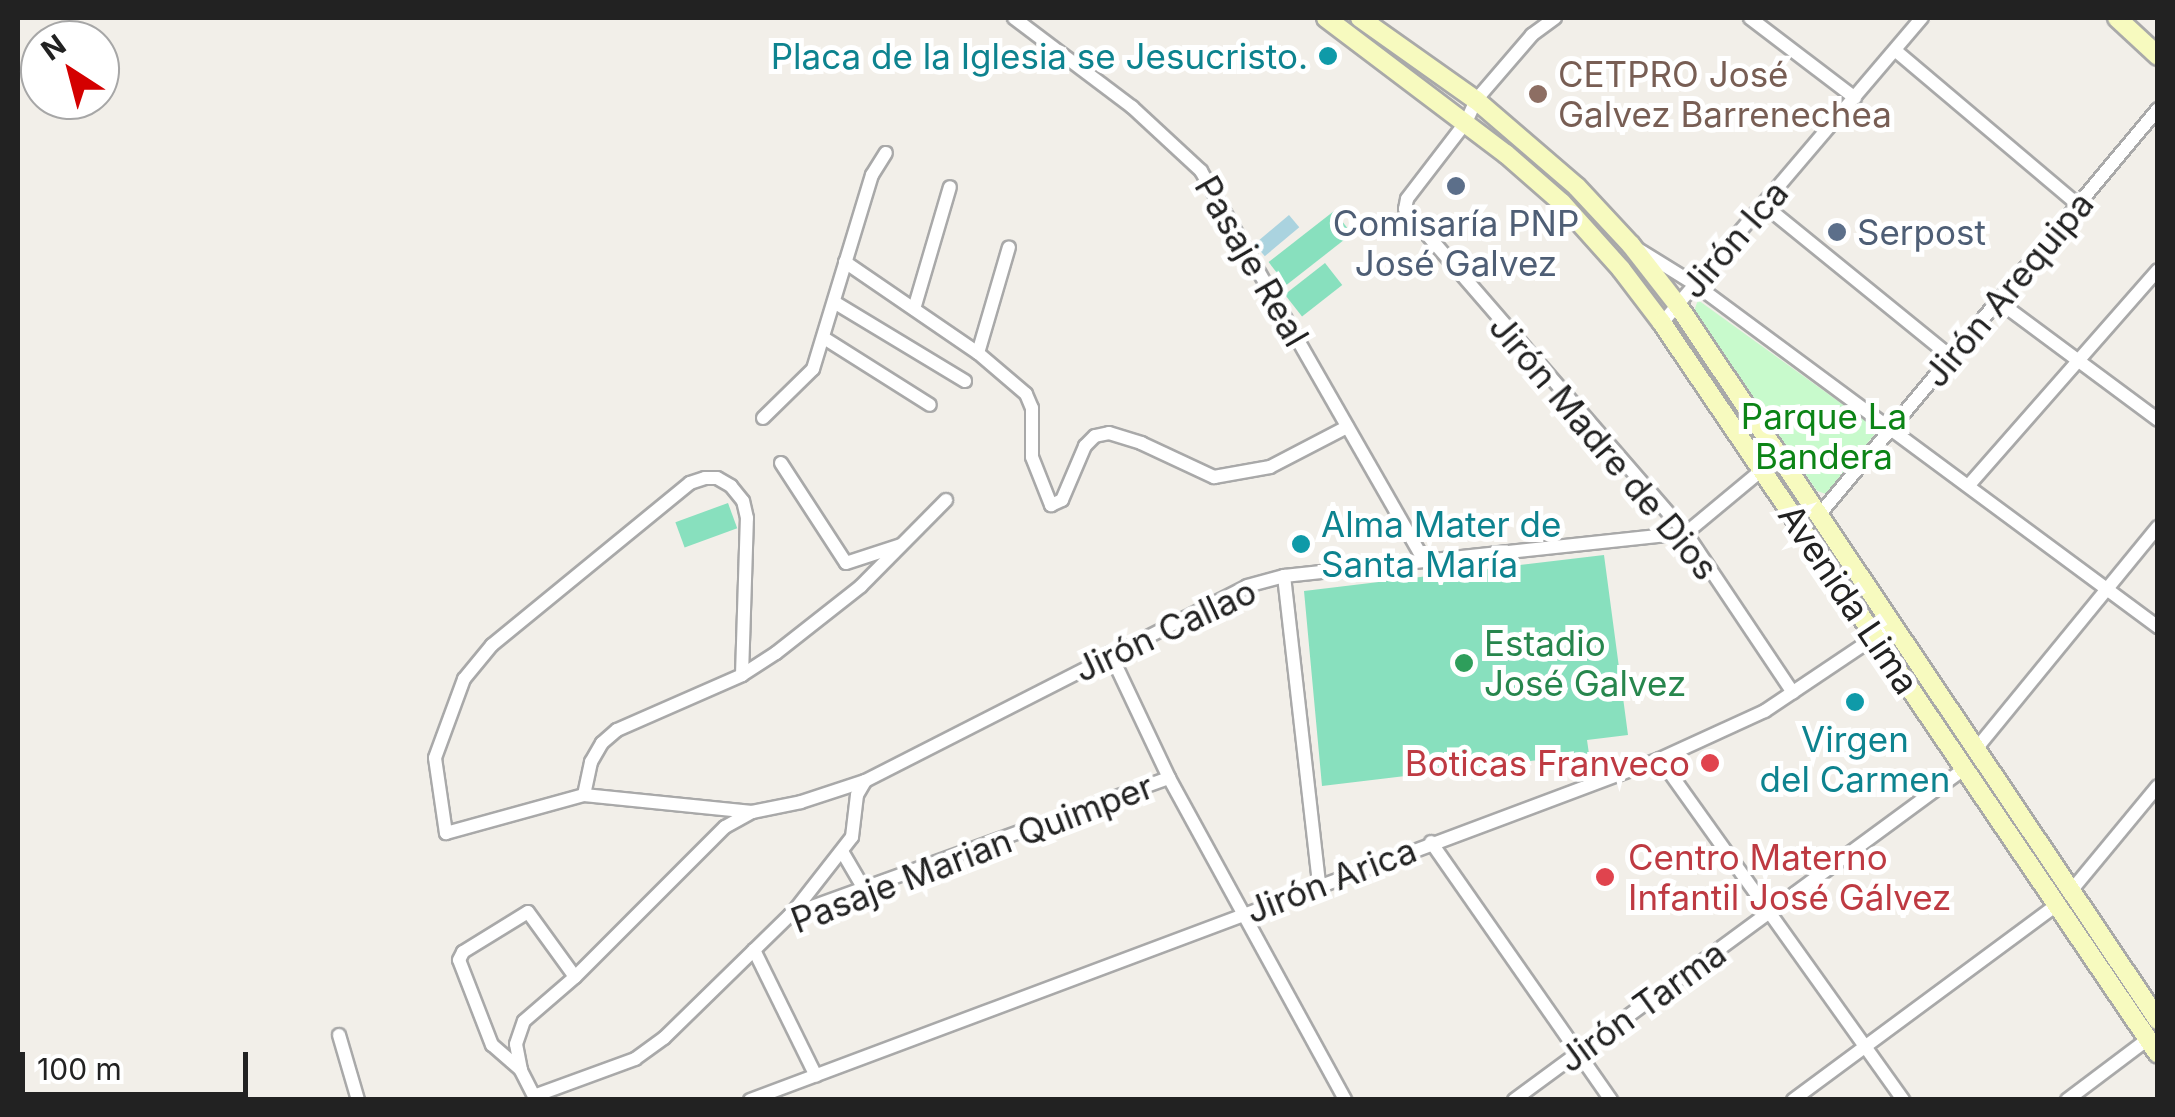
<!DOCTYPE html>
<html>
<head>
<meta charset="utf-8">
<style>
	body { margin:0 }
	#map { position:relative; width:2175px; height:1117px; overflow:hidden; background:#f2efe9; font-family:Inter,sans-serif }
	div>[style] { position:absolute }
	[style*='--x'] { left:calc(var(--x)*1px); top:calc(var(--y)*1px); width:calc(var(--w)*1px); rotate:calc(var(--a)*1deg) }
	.park>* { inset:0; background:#c8facc }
	.pitch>* { inset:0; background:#88e0be; transform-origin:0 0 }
	.water>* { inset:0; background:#aad3df; transform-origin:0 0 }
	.roads { filter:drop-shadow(2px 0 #a9a9a9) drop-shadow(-2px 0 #a9a9a9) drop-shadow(0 2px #a9a9a9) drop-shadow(0 -2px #a9a9a9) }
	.street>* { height:12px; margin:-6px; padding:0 6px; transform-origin:6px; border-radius:6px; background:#fff }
	.secondary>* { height:18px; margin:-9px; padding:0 9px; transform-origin:9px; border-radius:9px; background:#f7fabf }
	.dots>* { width:28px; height:28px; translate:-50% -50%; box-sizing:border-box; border:5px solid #fff; border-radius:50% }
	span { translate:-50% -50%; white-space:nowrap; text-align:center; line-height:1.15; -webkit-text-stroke:10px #fff; paint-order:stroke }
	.culture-label { font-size:35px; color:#0d838f }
	.right { translate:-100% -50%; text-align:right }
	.left { translate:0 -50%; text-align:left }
	.education-label { font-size:35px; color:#785e54 }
	.service-label { font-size:35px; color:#4e5e75 }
	.street-label { font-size:35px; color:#222 }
	.park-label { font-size:35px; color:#0c8416 }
	.leisure-label { font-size:35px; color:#27864d }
	.health-label { font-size:35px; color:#be3a42 }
	.frame { position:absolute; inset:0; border:20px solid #222; pointer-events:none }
	.north { position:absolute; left:20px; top:20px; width:100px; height:100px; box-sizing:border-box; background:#fff; border:2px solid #a7a7a7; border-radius:50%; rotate:324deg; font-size:28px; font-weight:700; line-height:40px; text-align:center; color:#222 }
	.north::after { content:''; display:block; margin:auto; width:35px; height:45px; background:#d40000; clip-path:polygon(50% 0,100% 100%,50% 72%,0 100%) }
	.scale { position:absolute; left:20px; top:1052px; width:228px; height:45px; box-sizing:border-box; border:5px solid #222; border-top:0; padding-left:12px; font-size:30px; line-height:35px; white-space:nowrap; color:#222; -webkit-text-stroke:8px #fff; paint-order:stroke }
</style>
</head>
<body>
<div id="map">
	<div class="park">
		<div style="clip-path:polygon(1698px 300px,1878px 430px,1826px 494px,1817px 491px,1693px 314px)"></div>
	</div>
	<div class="pitch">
		<div style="left:1334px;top:211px;width:29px;height:83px;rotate:52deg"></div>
		<div style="left:1325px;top:263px;width:28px;height:51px;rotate:52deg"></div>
		<div style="left:728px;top:503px;width:27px;height:56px;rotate:70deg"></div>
		<div style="clip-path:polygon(1604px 555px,1628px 735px,1587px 740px,1589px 754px,1322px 786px,1304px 591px)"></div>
	</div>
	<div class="water">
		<div style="left:1289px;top:215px;width:16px;height:45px;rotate:50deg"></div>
	</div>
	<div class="roads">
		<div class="street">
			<div style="--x:1014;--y:18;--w:148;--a:37"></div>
			<div style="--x:1132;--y:107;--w:94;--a:42.8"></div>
			<div style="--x:1201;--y:171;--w:449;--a:60.2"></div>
			<div style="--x:1555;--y:18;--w:29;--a:144"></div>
			<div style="--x:1532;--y:35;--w:86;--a:130.7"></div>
			<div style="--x:1476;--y:100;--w:24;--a:114"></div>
			<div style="--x:1466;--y:122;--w:97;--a:127.5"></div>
			<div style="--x:1407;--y:199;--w:10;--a:101"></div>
			<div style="--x:1405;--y:209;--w:429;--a:49.1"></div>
			<div style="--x:1686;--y:533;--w:192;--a:56.2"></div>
			<div style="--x:1750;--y:18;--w:132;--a:37.3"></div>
			<div style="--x:1896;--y:51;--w:238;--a:40.2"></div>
			<div style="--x:1764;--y:205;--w:241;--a:39.1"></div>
			<div style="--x:1638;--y:249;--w:68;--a:31.8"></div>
			<div style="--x:1696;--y:285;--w:575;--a:36.51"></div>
			<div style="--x:845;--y:262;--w:161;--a:34.4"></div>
			<div style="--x:978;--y:353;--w:63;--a:40.5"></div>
			<div style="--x:1026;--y:394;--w:15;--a:67"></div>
			<div style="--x:1032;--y:408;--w:49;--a:90"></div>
			<div style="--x:1032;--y:457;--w:52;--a:68.4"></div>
			<div style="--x:1051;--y:505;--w:12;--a:-24"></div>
			<div style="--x:1062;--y:500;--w:59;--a:-66.9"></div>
			<div style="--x:1085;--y:446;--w:14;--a:-45"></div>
			<div style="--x:1095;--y:436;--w:14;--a:-12"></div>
			<div style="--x:1109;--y:433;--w:34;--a:17"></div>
			<div style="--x:1141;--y:443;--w:81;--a:25"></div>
			<div style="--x:1214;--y:477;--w:57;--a:-10.1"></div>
			<div style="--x:1270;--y:467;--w:87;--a:-27.5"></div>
			<div style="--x:1998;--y:301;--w:199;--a:36.6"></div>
			<div style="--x:834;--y:302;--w:153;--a:31.1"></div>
			<div style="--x:914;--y:309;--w:127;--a:-73.6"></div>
			<div style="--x:1662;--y:323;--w:401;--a:-49.6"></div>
			<div style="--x:824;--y:338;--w:125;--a:32.3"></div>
			<div style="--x:978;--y:353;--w:110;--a:-73.7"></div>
			<div style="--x:763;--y:418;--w:70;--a:-44.4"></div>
			<div style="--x:813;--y:369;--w:203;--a:-73.1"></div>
			<div style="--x:872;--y:175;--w:26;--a:-58"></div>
			<div style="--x:781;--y:463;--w:119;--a:57"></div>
			<div style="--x:846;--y:563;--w:58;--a:-18.1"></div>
			<div style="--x:1969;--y:485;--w:286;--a:-48.7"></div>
			<div style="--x:1819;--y:515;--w:529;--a:-50.14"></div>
			<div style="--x:1284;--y:576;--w:310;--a:83.5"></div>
			<div style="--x:1110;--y:653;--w:138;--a:64.7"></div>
			<div style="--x:1169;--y:778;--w:367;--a:61.3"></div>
			<div style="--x:742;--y:675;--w:157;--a:-88.2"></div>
			<div style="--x:747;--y:518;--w:17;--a:-103"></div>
			<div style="--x:743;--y:501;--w:19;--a:-129"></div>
			<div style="--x:731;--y:486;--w:16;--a:-150"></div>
			<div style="--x:717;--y:478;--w:12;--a:180"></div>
			<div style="--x:705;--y:478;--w:16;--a:162"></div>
			<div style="--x:690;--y:483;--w:256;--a:140.7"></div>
			<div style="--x:492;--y:645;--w:44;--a:129.5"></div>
			<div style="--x:464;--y:679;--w:84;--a:110.2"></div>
			<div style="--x:435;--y:758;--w:76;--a:81.7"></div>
			<div style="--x:446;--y:833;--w:143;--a:-15.4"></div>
			<div style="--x:584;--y:795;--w:169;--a:5.8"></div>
			<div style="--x:1976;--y:749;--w:287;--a:-50.7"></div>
			<div style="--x:1660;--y:759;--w:419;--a:54.5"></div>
			<div style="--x:584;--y:795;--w:34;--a:-78"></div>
			<div style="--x:591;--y:762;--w:22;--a:-60"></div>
			<div style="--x:602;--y:743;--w:20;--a:-41"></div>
			<div style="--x:617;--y:730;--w:137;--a:-23.7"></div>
			<div style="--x:742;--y:675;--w:40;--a:-32.9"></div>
			<div style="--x:776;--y:653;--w:108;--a:-38.2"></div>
			<div style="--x:861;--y:586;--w:121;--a:-45.3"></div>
			<div style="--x:1431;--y:842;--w:315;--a:55.1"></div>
			<div style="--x:843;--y:853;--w:42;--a:59.7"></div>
			<div style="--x:2071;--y:891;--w:136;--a:-50.4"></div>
			<div style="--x:791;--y:915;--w:99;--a:-52"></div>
			<div style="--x:852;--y:837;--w:42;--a:-83.2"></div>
			<div style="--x:857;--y:795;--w:16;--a:-60"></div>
			<div style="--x:754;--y:950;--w:140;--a:63.8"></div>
			<div style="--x:339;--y:1035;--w:68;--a:73.7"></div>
			<div style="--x:521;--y:1070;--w:26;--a:-101"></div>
			<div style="--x:516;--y:1044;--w:24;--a:-71"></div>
			<div style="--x:524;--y:1021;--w:67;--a:-40.8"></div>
			<div style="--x:575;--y:977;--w:212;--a:-45"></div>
			<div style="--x:725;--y:827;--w:31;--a:-29"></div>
			<div style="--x:752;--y:812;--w:50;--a:-11.5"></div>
			<div style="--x:801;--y:802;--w:67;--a:-18.2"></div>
			<div style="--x:865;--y:781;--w:429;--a:-27"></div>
			<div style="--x:1247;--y:586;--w:38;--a:-15"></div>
			<div style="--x:1284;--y:576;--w:404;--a:-6.1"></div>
			<div style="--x:1686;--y:533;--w:99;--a:-39.7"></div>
			<div style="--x:534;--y:1096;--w:108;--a:-20.1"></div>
			<div style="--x:635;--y:1059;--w:36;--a:-36"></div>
			<div style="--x:664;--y:1038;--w:176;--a:-44.3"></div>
			<div style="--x:790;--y:915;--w:403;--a:-19.9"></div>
			<div style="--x:536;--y:1100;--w:34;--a:-117"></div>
			<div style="--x:521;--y:1070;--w:38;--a:-139"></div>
			<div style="--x:492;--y:1045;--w:91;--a:-111.2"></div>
			<div style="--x:459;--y:960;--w:9;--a:-63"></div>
			<div style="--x:463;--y:952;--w:76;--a:-31.6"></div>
			<div style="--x:528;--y:912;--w:80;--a:54.1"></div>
			<div style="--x:750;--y:1100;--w:972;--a:-20.54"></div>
			<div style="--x:1660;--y:759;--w:115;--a:-24.6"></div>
			<div style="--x:1765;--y:711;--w:154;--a:-33.9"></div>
			<div style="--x:1514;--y:1100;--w:559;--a:-36.34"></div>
			<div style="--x:1793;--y:1100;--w:328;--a:-36.5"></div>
			<div style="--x:2067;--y:1100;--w:101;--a:-37"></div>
		</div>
		<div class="secondary">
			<div style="--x:1326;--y:18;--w:226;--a:37.1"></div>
			<div style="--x:1506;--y:154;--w:74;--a:41.2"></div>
			<div style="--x:1562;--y:203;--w:89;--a:48.2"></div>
			<div style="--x:1621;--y:269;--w:68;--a:52.8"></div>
			<div style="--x:1662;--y:323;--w:883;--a:55.84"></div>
			<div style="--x:1360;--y:18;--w:142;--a:35.3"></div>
			<div style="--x:1476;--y:100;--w:133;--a:40.7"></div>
			<div style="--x:1577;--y:187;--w:79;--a:47"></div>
			<div style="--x:1631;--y:245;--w:75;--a:52.1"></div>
			<div style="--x:1677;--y:304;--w:863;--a:56.11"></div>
			<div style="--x:2117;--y:18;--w:56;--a:42.8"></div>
		</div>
	</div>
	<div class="dots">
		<div style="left:1328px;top:56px;background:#0f9aa8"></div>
		<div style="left:1538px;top:94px;background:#8d6e63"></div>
		<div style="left:1456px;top:186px;background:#5c6f8a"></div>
		<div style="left:1837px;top:232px;background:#5c6f8a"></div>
		<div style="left:1301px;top:544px;background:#0f9aa8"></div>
		<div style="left:1464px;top:663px;background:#2e9e5b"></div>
		<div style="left:1855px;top:702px;background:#0f9aa8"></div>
		<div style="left:1710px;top:763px;background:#e0444e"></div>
		<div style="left:1605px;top:877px;background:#e0444e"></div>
	</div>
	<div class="culture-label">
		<span class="right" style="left:1308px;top:56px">Placa de la Iglesia se Jesucristo.</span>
		<span class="left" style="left:1321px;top:544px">Alma Mater de<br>Santa María</span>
		<span style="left:1855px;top:759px">Virgen<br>del Carmen</span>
	</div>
	<div class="education-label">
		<span class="left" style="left:1558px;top:94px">CETPRO José<br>Galvez Barrenechea</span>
	</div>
	<div class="service-label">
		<span style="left:1456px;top:243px">Comisaría PNP<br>José Galvez</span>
		<span class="left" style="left:1857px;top:232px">Serpost</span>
	</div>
	<div class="street-label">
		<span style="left:1734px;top:239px;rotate:-49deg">Jirón Ica</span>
		<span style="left:1252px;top:261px;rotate:60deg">Pasaje Real</span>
		<span style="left:2008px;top:289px;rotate:-50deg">Jirón Arequipa</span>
		<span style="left:1604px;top:447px;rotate:50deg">Jirón Madre de Dios</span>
		<span style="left:1849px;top:599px;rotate:56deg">Avenida Lima</span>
		<span style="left:1165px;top:630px;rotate:-25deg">Jirón Callao</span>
		<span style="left:972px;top:853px;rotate:-21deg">Pasaje Marian Quimper</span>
		<span style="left:1331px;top:880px;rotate:-21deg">Jirón Arica</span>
		<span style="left:1642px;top:1006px;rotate:-36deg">Jirón Tarma</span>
	</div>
	<div class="park-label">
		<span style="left:1824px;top:436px">Parque La<br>Bandera</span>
	</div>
	<div class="leisure-label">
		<span class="left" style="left:1484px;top:663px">Estadio<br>José Galvez</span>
	</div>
	<div class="health-label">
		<span class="right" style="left:1690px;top:763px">Boticas Franveco</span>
		<span class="left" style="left:1628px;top:877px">Centro Materno<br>Infantil José Gálvez</span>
	</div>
	<div class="frame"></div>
	<div class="north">N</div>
	<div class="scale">100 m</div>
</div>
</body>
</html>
